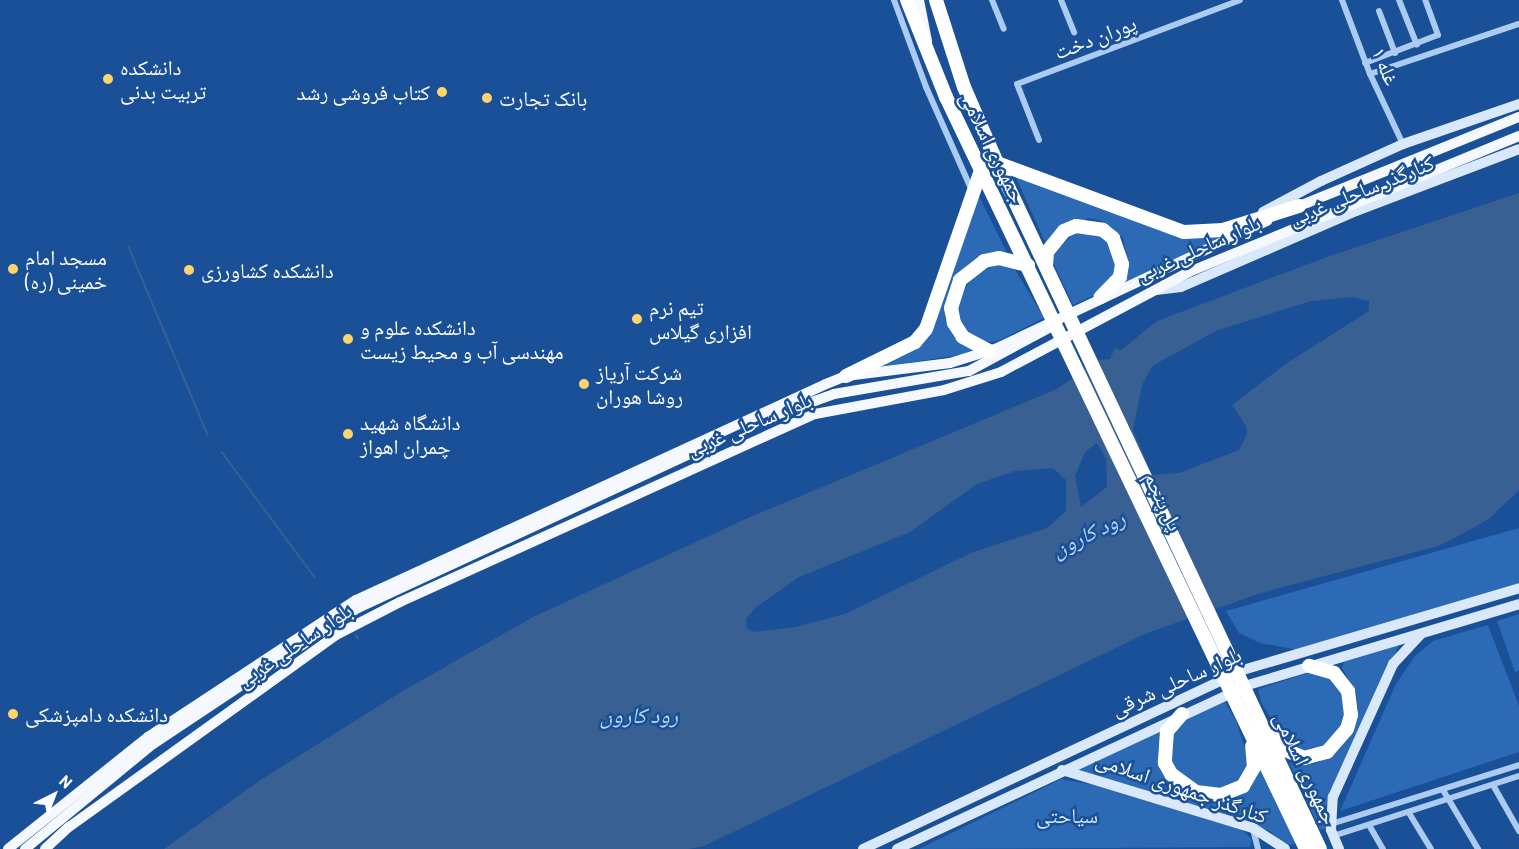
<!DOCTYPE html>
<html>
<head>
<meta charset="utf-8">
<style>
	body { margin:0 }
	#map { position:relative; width:1519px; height:849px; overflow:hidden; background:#195097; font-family:Barlow,"Noto Naskh Arabic",sans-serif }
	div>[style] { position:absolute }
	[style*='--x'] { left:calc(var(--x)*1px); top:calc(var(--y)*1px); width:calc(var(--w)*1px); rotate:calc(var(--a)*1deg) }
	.green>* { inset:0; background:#2c6ab5 }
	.water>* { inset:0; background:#386093 }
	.stream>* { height:1.5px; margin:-0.75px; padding:0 0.75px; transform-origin:0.75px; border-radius:0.75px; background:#386093 }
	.street>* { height:6px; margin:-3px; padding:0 3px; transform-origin:3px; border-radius:3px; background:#accbf1 }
	.secondary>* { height:10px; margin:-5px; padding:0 5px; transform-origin:5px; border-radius:5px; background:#dae8fb }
	.primary>* { height:10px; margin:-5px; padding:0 5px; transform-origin:5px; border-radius:5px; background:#f5f9ff }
	.highway>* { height:14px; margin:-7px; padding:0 7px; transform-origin:7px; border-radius:7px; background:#fff }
	.dots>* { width:16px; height:16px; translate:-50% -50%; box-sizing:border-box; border:3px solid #195097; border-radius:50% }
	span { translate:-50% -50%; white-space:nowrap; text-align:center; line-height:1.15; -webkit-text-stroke:5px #195097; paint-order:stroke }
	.street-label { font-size:21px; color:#fff }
	.poi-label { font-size:21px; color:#fff }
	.left { translate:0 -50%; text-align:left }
	.right { translate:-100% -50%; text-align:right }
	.park-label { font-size:21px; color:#d3e5fc }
	.water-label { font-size:22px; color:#b8d5f7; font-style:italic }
	.north { position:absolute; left:24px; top:765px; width:60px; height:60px; -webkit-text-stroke:4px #195097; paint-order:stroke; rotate:42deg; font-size:16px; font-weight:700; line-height:24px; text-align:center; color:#fff }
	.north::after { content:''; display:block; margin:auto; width:21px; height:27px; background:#fff; clip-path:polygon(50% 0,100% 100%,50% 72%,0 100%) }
</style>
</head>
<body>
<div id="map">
	<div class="green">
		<div style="clip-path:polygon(1014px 173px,1178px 237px,1204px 238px,1239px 228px,1115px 288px,1128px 267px,1123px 238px,1102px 221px,1088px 218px,1046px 244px)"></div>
		<div style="clip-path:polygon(978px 194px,1007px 253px,983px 258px,946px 307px,945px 317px,961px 344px,979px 352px,867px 369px,910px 351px)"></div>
		<div style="clip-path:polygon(1077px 230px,1112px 237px,1117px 273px,1099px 293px,1073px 305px,1050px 256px)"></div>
		<div style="clip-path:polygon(1010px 261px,1044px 318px,998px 341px,981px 343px,963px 333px,955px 305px,975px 273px)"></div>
		<div style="clip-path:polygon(1519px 528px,1519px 588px,1304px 651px,1260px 643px,1239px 633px,1226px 611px)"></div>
		<div style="clip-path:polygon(1519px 614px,1519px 671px,1515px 672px,1497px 621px)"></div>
		<div style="clip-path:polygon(1488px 625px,1519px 706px,1519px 752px,1340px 811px,1396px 684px,1415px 656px,1433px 641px)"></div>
		<div style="clip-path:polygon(1399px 645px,1330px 795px,1325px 809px,1327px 828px,1320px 830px,1289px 763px,1314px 764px,1333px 755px,1348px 738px,1358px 715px,1356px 692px,1342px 668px,1344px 662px)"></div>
		<div style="clip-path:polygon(1311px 672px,1329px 677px,1340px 688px,1347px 706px,1338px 734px,1329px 743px,1306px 753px,1286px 743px,1261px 702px,1258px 689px)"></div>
		<div style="clip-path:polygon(1225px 702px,1236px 721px,1249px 759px,1245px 776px,1222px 791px,1189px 784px,1169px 761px,1172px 732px,1183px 719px)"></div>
		<div style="clip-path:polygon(1166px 725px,1158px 748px,1159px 763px,1169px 781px,1188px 796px,1211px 804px,1229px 800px,1246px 790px,1260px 762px,1296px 844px,1287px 845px,1269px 831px,1233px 817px,1072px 770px)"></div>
		<div style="clip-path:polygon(1061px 779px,1100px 786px,1242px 830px,1252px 839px,1250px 847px,919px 849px)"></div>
	</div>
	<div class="water">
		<div style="clip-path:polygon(evenodd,1519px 193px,1519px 490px,1489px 519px,1455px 538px,1438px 546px,1261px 593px,1147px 633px,704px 846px,689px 849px,164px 849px,262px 779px,401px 692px,533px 617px,748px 518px,1057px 389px,1099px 360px,1110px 359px,1115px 348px,1121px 350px,1157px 321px,1330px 256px,1519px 193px,1353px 297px,1369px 301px,1369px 311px,1287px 363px,1232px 405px,1246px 426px,1247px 434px,1239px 450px,1179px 473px,1152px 475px,1133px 430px,1142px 385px,1152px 366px,1218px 330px,1311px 301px,1353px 297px,1519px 193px,1097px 443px,1106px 458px,1107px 487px,1081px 507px,1075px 476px,1085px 452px,1097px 443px,1519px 193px,1053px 468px,1066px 480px,1066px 511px,1047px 528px,971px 553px,845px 614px,796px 627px,754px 632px,747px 628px,746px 619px,755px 608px,799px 577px,910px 532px,977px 484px,1015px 471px,1053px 468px)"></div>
	</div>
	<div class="stream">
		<div style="--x:129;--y:247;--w:204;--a:67.2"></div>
		<div style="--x:222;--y:452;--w:156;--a:53.4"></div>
		<div style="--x:356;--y:635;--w:4;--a:56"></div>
	</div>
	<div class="street">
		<div style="--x:894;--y:0;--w:93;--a:69.8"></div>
		<div style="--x:926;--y:87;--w:114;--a:66.1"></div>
		<div style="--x:992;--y:0;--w:31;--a:68"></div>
		<div style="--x:1061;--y:0;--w:35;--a:68"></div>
		<div style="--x:1342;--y:0;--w:79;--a:69.3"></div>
		<div style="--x:1370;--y:74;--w:77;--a:64.8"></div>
		<div style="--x:1399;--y:0;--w:48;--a:68.2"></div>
		<div style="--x:1379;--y:11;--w:45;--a:69.1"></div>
		<div style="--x:1365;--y:63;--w:78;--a:-21"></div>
		<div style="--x:1438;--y:35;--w:37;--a:-110"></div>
		<div style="--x:1370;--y:74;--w:157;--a:-18.6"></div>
		<div style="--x:1039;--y:140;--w:60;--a:-111.4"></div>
		<div style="--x:1017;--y:84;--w:238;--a:-20.6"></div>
		<div style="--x:1493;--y:785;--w:53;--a:60.5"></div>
		<div style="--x:1443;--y:790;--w:69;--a:59.3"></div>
		<div style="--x:1409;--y:813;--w:42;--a:58.6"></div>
		<div style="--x:1331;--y:824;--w:197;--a:-17.4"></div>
		<div style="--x:1369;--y:825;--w:28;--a:60"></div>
		<div style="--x:1253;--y:829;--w:21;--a:76"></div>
		<div style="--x:1333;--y:836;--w:195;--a:-17.9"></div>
	</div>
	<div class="secondary">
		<div style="--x:1263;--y:212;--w:66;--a:-28.1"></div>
		<div style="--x:1321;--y:181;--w:90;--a:-24.3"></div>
		<div style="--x:1403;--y:144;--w:123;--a:-19"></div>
		<div style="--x:1156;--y:290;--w:25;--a:-7"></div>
		<div style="--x:1181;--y:287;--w:191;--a:-23.5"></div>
		<div style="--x:1356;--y:211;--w:174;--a:-20.8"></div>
		<div style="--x:1062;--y:770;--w:200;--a:16.9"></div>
		<div style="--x:1253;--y:828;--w:38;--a:33"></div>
		<div style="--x:863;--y:849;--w:420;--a:-25.2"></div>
		<div style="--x:1243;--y:670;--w:288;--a:-16.5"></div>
		<div style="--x:897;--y:849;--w:387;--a:-25"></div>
		<div style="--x:1248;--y:685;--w:283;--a:-16.6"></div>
		<div style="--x:1339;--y:849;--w:21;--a:-113"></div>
		<div style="--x:1331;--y:830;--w:33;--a:-87"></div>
		<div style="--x:1333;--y:797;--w:146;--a:-65.7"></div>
		<div style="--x:1393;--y:664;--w:40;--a:-47"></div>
	</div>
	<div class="primary">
		<div style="--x:919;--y:0;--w:42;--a:79"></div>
		<div style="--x:1292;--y:209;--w:245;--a:-22.1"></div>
		<div style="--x:773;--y:416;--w:65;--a:-19.8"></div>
		<div style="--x:834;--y:394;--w:137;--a:-9.7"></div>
		<div style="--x:969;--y:371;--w:91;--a:-28.3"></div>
		<div style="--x:8;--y:849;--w:179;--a:-38.7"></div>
		<div style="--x:148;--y:737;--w:249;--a:-33.4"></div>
		<div style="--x:356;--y:600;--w:517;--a:-24.68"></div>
		<div style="--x:826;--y:384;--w:22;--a:-22"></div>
		<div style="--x:846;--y:376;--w:105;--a:-7.1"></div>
		<div style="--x:950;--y:363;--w:47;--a:-17.3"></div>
		<div style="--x:995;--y:349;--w:301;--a:-25.2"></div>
		<div style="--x:25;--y:849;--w:166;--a:-39.4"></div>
		<div style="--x:153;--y:744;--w:246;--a:-33.6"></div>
		<div style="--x:358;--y:608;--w:390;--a:-24.9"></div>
		<div style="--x:45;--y:849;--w:33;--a:-43"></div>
		<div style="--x:69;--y:827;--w:329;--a:-35.7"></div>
		<div style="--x:336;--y:635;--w:72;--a:-27.3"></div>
		<div style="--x:400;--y:602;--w:456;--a:-24.4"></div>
		<div style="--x:815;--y:414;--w:131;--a:-10.5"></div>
		<div style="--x:944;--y:390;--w:60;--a:-17.5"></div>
		<div style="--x:1001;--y:372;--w:213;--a:-28"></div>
		<div style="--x:1189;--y:272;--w:357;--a:-22.4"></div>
	</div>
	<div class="highway">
		<div style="--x:907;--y:0;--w:105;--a:68.1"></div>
		<div style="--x:946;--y:97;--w:834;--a:64.42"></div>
		<div style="--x:936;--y:0;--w:91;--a:72.2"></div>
		<div style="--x:964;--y:87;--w:83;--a:66.5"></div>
		<div style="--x:997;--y:163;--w:758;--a:64.79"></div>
		<div style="--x:997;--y:163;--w:199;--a:20.3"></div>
		<div style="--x:1184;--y:232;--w:39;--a:-3"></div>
		<div style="--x:1223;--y:230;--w:80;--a:-17.5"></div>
		<div style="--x:1046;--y:266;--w:14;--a:-86"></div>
		<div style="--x:1047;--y:252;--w:27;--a:-51"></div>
		<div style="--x:1064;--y:231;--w:13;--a:-23"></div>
		<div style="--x:1076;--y:226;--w:27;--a:8"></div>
		<div style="--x:1103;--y:230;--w:13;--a:39"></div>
		<div style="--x:1113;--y:238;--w:28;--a:71"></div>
		<div style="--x:1122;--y:264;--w:13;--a:99"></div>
		<div style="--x:1120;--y:277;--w:28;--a:134"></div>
		<div style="--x:989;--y:351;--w:30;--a:-152"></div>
		<div style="--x:963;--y:337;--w:17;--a:-123"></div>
		<div style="--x:954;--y:323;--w:15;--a:-101"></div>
		<div style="--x:951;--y:308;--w:29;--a:-72"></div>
		<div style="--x:960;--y:280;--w:31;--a:-38"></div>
		<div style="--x:984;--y:261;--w:15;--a:-11"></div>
		<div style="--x:999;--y:258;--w:30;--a:14"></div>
		<div style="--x:846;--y:376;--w:77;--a:-26.2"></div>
		<div style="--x:915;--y:342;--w:17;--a:-50"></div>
		<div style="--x:926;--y:329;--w:168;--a:-70.9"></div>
		<div style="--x:1182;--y:714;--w:23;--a:131"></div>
		<div style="--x:1167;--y:731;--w:32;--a:94"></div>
		<div style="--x:1165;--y:763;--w:13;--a:61"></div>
		<div style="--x:1171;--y:774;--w:31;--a:36"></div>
		<div style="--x:1196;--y:792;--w:25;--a:7"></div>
		<div style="--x:1221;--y:795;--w:24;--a:-22"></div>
		<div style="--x:1243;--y:786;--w:22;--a:-60"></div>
		<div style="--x:1254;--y:767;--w:21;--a:-95"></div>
		<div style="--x:1274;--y:736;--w:16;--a:55"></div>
		<div style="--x:1283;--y:749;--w:23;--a:23"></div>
		<div style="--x:1304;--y:758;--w:24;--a:-15"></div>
		<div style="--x:1327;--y:752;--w:30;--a:-49"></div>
		<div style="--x:1347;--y:729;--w:15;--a:-74"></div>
		<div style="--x:1351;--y:715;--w:24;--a:-97"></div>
		<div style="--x:1348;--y:691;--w:23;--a:-128"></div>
		<div style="--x:1334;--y:673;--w:26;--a:-164"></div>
	</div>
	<div class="dots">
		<div style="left:108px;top:79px;background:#ffd46b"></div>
		<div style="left:442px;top:92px;background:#ffd46b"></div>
		<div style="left:487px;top:98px;background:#ffd46b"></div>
		<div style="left:13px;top:269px;background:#ffd46b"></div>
		<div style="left:189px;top:270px;background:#ffd46b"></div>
		<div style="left:637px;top:319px;background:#ffd46b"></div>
		<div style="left:348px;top:339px;background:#ffd46b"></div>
		<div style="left:584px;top:384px;background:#ffd46b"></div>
		<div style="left:348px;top:434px;background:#ffd46b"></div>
		<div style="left:13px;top:714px;background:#ffd46b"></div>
	</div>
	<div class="street-label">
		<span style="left:1095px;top:37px;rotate:-21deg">پوران دخت</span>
		<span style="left:1386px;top:66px;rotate:67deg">غله ۱</span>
		<span style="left:993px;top:147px;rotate:64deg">جمهوری اسلامی</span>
		<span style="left:1361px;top:190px;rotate:-22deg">کنارگذر ساحلی غربی</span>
		<span style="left:1198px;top:248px;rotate:-24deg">بلوار ساحلی غربی</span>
		<span style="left:749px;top:424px;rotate:-23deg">بلوار ساحلی غربی</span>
		<span style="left:1164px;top:501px;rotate:65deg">پل پنجم</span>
		<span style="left:294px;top:645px;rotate:-34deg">بلوار ساحلی غربی</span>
		<span style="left:1176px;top:681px;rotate:-24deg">بلوار ساحلی شرقی</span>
		<span style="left:1306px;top:768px;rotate:65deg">جمهوری اسلامی</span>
		<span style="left:1182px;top:787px;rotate:19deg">کنارگذر جمهوری اسلامی</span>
	</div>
	<div class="poi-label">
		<span class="left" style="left:120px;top:79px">دانشکده<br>تربیت بدنی</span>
		<span class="right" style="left:430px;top:92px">کتاب فروشی رشد</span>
		<span class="left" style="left:499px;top:98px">بانک تجارت</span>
		<span class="left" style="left:25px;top:269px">مسجد امام<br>خمینی (ره)</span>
		<span class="left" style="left:201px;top:270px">دانشکده کشاورزی</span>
		<span class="left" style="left:649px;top:319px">تیم نرم<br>افزاری گیلاس</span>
		<span class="left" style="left:360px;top:339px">دانشکده علوم و<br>مهندسی آب و محیط زیست</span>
		<span class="left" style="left:596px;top:384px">شرکت آریاز<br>روشا هوران</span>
		<span class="left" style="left:360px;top:434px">دانشگاه شهید<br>چمران اهواز</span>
		<span class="left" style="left:25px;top:714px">دانشکده دامپزشکی</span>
	</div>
	<div class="park-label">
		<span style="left:1067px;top:815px">سیاحتی</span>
	</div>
	<div class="water-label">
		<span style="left:1088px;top:533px;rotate:-26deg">رود کارون</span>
		<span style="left:639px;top:715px">رود کارون</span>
	</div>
	<div class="north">N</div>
</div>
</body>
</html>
